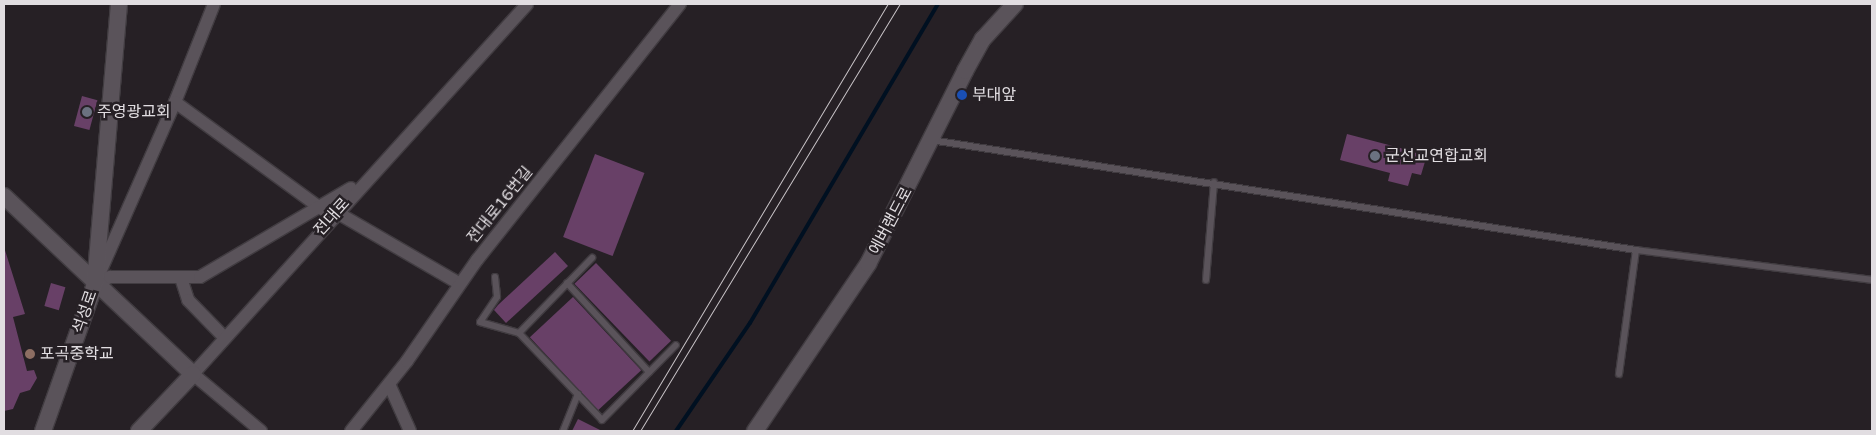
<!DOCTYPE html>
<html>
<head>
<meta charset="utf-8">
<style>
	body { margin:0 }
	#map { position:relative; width:1876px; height:435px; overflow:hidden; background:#262025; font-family:"Varela Round","Noto Sans KR",sans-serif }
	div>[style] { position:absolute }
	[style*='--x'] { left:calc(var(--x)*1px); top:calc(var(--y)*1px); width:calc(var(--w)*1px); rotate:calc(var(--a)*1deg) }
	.stream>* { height:4px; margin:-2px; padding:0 2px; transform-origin:2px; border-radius:2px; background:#001021 }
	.building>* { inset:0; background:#684067; transform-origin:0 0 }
	.roads { filter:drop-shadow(1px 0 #413c41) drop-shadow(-1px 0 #413c41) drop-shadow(0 1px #413c41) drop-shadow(0 -1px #413c41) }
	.service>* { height:6px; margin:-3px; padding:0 3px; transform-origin:3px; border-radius:3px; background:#5a535a }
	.minor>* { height:12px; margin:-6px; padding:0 6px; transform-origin:6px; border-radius:6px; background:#5a535a }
	.tertiary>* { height:16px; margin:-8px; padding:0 8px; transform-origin:8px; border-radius:8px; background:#5a535a }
	.tram>* { height:1px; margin:-0.5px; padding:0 0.5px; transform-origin:0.5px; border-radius:0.5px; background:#c8c3c7 }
	.dots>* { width:14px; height:14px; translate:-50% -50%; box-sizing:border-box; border:2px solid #262025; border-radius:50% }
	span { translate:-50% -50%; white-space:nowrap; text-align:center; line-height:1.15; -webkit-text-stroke:5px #262025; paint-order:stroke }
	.poi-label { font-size:16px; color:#e1dde1 }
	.left { translate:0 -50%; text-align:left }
	.street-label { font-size:16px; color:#e1dde1 }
	.frame { position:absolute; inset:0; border:5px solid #e1dde1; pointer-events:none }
</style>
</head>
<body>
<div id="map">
	<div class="stream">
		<div style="--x:676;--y:431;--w:131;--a:-55.6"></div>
		<div style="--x:750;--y:323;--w:370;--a:-59.5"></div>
	</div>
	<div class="building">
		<div style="left:82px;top:96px;width:16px;height:31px;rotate:15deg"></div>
		<div style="clip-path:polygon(1347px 134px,1427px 155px,1421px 175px,1412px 173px,1408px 186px,1388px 181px,1390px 173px,1340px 160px)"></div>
		<div style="left:595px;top:154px;width:53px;height:89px;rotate:21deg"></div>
		<div style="clip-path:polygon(4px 247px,25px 314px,13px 317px,27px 371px,34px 370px,37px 378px,30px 390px,20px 393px,13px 409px,4px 411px)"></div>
		<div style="clip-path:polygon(555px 252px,568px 266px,506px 323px,494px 310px,498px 305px)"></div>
		<div style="left:596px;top:263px;width:108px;height:30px;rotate:46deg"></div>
		<div style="left:51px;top:283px;width:15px;height:24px;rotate:16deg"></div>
		<div style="left:573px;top:297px;width:100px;height:59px;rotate:47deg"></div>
		<div style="clip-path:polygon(578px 419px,602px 431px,572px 431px)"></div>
	</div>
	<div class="roads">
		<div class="service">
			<div style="--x:931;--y:140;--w:714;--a:8.87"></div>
			<div style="--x:1636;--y:250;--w:238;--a:7.2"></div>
			<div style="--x:495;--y:277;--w:20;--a:84"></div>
			<div style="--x:497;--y:297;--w:30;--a:124"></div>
			<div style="--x:480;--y:322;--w:41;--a:15.8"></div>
			<div style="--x:519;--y:333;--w:105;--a:-45.8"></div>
			<div style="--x:1206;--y:280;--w:98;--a:-85.3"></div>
			<div style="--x:567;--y:283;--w:121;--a:47.3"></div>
			<div style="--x:519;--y:333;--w:120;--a:46.3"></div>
			<div style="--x:602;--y:420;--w:105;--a:-45.4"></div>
			<div style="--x:1619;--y:374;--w:125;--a:-82.2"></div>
			<div style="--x:563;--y:431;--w:40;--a:-68"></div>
		</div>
		<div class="minor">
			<div style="--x:175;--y:102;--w:105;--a:-68.3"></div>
			<div style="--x:336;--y:212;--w:143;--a:30.1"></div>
			<div style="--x:181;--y:278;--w:23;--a:72"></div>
			<div style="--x:188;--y:300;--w:53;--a:45.8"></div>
			<div style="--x:97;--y:279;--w:193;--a:-66.2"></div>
			<div style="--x:175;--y:102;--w:182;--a:36.1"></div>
			<div style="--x:95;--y:284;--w:17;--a:-25"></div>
			<div style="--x:110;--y:277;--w:90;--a:0"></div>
			<div style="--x:200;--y:277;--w:175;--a:-30.5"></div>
			<div style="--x:389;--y:384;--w:51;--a:65.9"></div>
			<div style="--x:261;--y:431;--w:89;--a:-140"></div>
			<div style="--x:193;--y:374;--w:498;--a:-47.9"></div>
			<div style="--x:351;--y:431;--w:90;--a:-51.3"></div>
			<div style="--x:407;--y:361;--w:123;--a:-55.3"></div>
			<div style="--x:477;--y:260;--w:327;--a:-51.6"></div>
		</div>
		<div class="tertiary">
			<div style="--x:4;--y:196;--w:260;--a:43.3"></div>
			<div style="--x:193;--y:374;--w:79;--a:133.5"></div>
			<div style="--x:43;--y:431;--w:156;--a:-70.5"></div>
			<div style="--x:95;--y:284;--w:281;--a:-85.1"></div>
			<div style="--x:755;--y:431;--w:202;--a:-55.9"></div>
			<div style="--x:868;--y:264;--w:216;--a:-63.3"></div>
			<div style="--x:965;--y:71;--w:37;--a:-61"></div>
			<div style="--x:983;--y:39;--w:47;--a:-47.6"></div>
		</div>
	</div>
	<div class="tram">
		<div style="--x:632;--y:431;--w:498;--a:-59.1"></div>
		<div style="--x:640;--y:431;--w:500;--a:-58.7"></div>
	</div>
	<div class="dots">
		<div style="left:962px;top:95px;background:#1a4fb4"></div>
		<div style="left:87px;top:112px;background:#6b7280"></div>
		<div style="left:1375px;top:156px;background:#6b7280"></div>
		<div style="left:30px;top:354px;background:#8d6e63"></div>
	</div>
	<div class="poi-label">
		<span class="left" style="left:972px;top:95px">부대앞</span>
		<span class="left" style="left:97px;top:112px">주영광교회</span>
		<span class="left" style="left:1385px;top:156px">군선교연합교회</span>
		<span class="left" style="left:40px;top:354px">포곡중학교</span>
	</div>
	<div class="street-label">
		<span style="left:500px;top:205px;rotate:-51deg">전대로16번길</span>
		<span style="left:332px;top:217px;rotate:-48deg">전대로</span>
		<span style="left:891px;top:221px;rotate:-62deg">에버랜드로</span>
		<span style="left:85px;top:312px;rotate:-71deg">석성로</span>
	</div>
	<div class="frame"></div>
</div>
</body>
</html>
